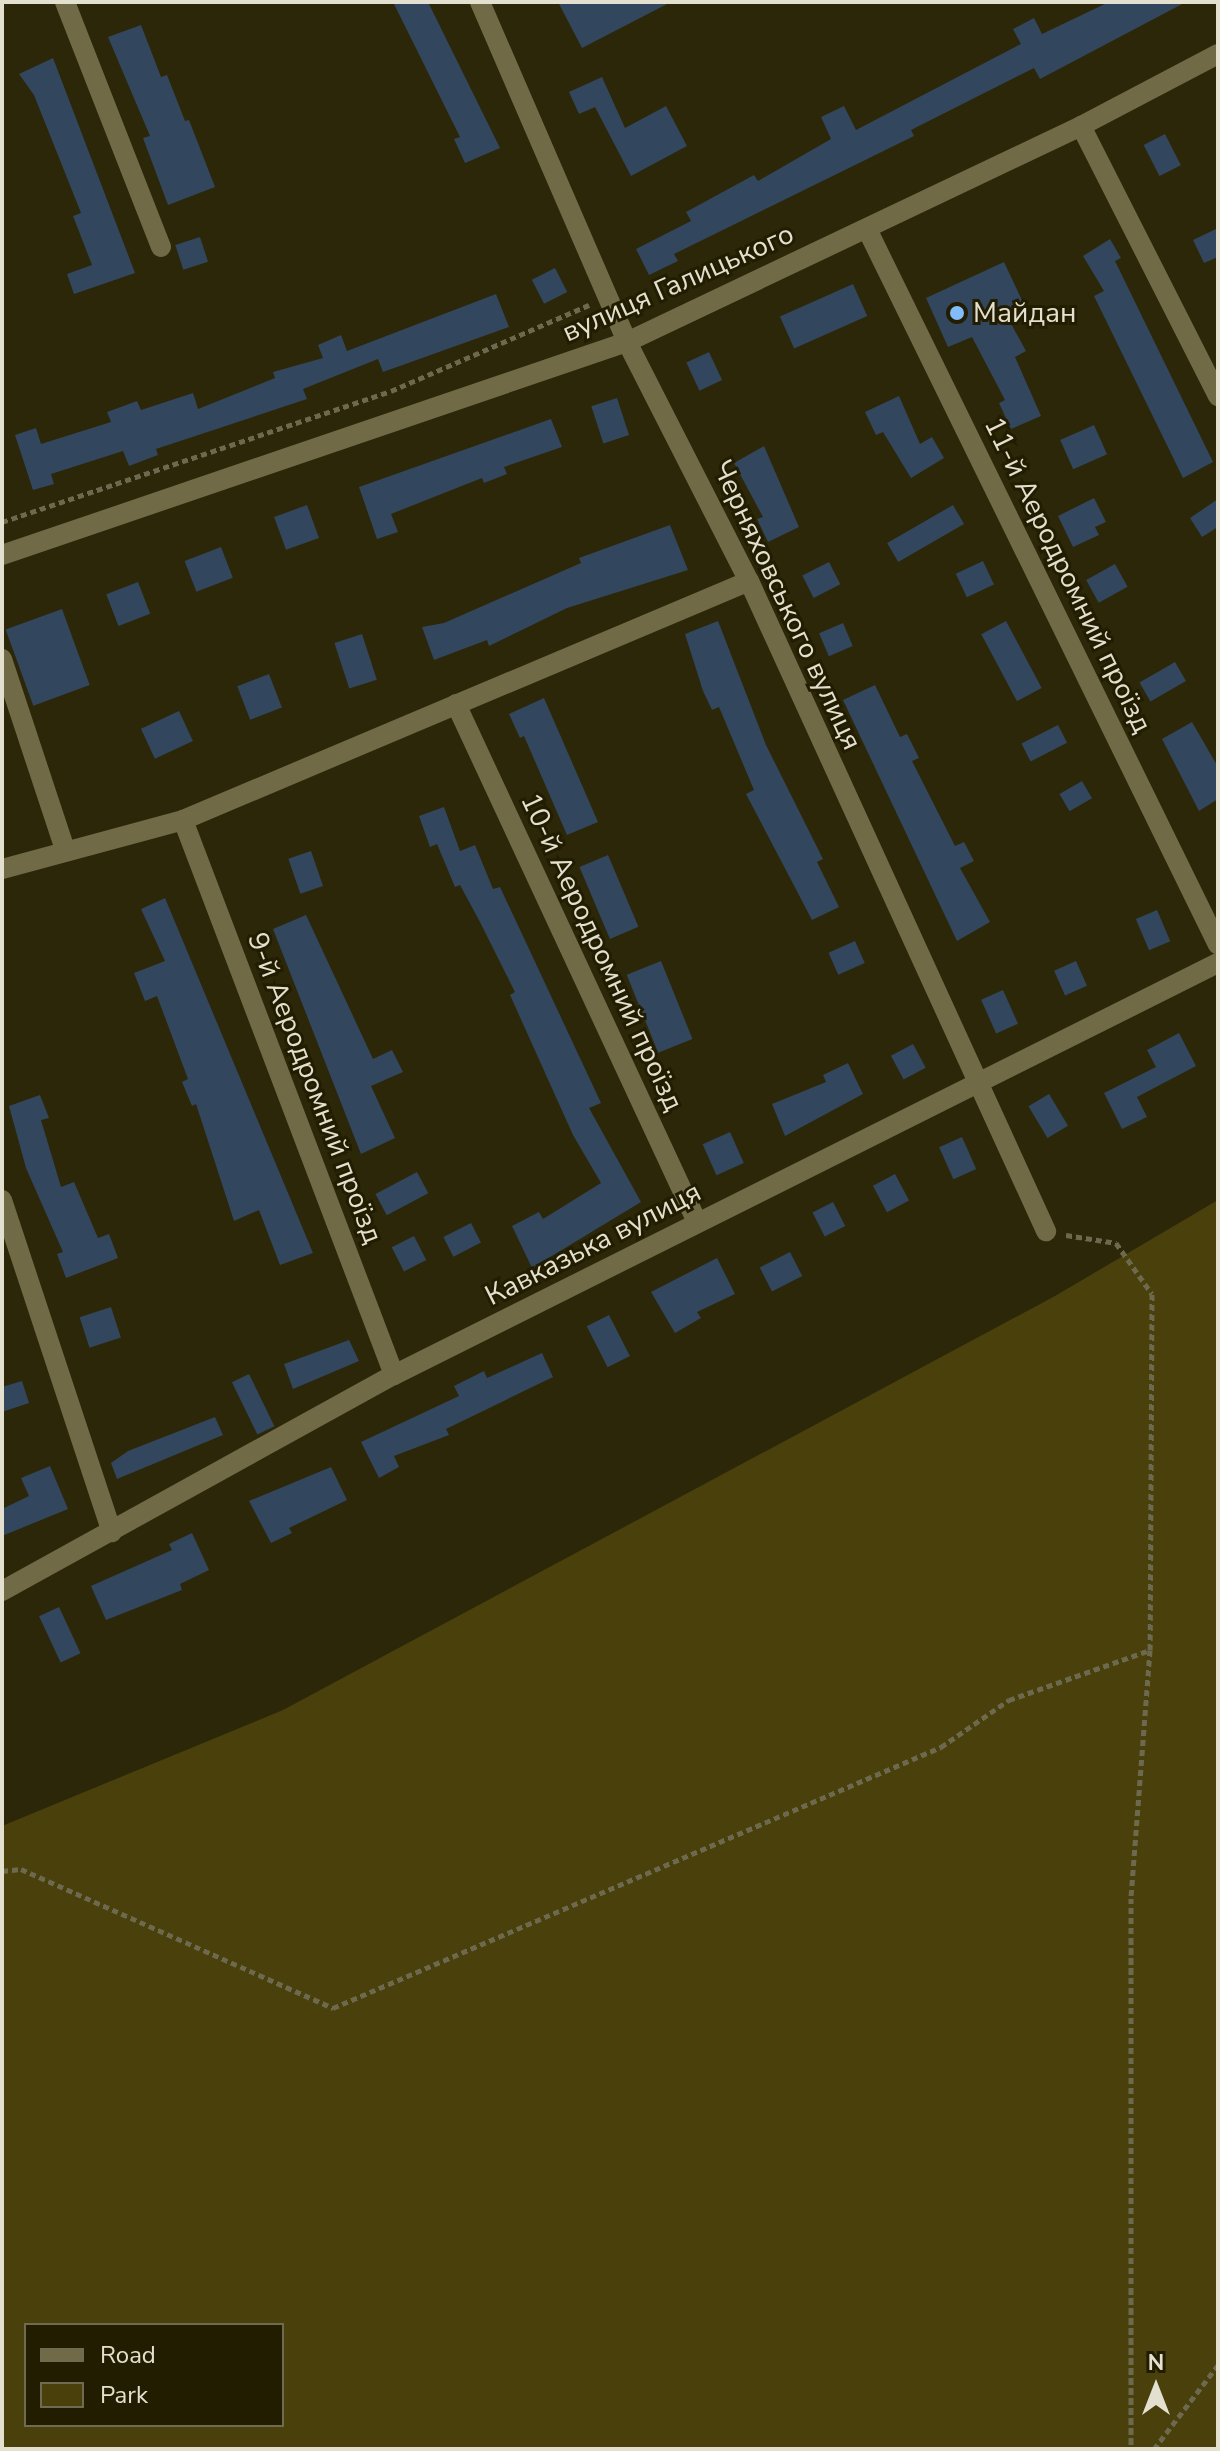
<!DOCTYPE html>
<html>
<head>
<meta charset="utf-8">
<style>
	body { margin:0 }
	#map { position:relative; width:1220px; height:2451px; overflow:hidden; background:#2c2708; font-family:"Nunito Sans",sans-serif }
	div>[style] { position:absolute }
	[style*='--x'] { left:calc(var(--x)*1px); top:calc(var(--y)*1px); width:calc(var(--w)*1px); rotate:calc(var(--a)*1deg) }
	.green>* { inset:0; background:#49400b }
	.building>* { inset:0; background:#32465d; transform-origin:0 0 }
	.path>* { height:5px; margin-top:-2.5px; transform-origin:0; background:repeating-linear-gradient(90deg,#6d694f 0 6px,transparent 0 10px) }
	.minor>* { height:20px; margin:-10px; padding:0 10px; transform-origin:10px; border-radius:10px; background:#716a47 }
	.dots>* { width:22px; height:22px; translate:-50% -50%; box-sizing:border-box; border:4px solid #221d00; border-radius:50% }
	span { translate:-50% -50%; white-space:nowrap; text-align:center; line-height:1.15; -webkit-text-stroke:6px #221d00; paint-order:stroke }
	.street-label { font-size:28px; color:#e3e0cf }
	.poi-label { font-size:28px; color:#e3e0cf }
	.left { translate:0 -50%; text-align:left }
	.frame { position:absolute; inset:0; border:4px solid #e3e0cf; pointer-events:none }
	.legend { position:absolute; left:24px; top:2323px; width:260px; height:104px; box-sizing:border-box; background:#221d00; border:2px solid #6f6b53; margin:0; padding:10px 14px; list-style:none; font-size:24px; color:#e3e0cf }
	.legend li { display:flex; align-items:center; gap:16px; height:40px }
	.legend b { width:40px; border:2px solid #6f6b53 }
	.north { position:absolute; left:1116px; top:2347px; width:80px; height:80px; -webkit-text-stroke:6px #221d00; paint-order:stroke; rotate:0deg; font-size:22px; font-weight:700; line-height:32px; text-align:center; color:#e3e0cf }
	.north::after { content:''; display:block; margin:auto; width:28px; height:36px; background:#e3e0cf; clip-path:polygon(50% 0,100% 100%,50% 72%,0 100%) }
</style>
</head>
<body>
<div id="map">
	<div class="green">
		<div style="clip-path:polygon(evenodd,1218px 1200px,1218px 2449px,2px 2449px,2px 1826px,283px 1710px,1055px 1296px,1218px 1200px,26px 2325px,282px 2325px,282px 2425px,26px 2425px,26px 2325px)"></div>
	</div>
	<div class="building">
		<div style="clip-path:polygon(393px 2px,428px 2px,500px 148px,465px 163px,454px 139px,460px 137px)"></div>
		<div style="clip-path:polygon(558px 2px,671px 2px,582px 48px)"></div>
		<div style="clip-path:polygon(1109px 2px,1186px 2px,1040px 79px,1034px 68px,911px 130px,914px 136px,674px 254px,678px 261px,649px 275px,636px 249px,691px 221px,686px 212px,754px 175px,758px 181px,831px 139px,821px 117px,844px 106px,856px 130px,1021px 44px,1013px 29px,1034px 18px,1042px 34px)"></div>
		<div style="clip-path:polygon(141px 25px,161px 77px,167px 75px,185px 121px,189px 120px,215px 187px,168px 205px,143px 138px,150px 136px,108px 37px)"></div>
		<div style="clip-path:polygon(53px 58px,135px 273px,74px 294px,67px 274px,92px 265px,73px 216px,81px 213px,34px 95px,19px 74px)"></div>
		<div style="clip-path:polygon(602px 77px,625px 128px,666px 106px,687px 146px,631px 176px,595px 107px,579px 114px,569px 92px)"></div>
		<div style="left:1165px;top:134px;width:35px;height:24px;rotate:63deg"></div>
		<div style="clip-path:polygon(1218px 228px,1218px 257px,1204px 263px,1193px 240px)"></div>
		<div style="left:200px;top:237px;width:26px;height:26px;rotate:72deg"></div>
		<div style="clip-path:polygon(1110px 239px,1121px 258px,1115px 261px,1213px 462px,1183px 478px,1094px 296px,1104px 291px,1083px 256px)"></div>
		<div style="clip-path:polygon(1004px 262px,1027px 311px,1009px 320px,1026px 351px,1015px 357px,1041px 416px,1011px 429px,999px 403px,1005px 400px,972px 337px,948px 347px,926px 298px)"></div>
		<div style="left:555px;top:268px;width:27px;height:26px;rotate:63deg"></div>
		<div style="left:853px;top:284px;width:35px;height:80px;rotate:66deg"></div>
		<div style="clip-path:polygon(496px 294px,509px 327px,383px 372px,378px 359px,303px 389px,307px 399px,156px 449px,158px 455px,129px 466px,123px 451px,51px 474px,54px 484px,33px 490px,15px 435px,36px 428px,41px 444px,111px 422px,107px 412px,137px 401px,141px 410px,193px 393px,198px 409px,275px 378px,273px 372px,323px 358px,318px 345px,341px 335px,347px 351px)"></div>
		<div style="left:709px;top:352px;width:31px;height:25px;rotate:65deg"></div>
		<div style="clip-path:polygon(899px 396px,920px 444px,932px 437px,944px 458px,911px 478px,883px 432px,876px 435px,865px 412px)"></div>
		<div style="left:617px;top:398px;width:39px;height:27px;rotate:72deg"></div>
		<div style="clip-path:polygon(551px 419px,562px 447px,504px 467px,507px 474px,484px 483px,482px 478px,391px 514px,398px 532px,377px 539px,359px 487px)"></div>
		<div style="left:1094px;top:425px;width:32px;height:37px;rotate:66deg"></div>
		<div style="clip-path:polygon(764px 446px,799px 527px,768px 542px,757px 519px,763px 517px,734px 463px)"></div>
		<div style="clip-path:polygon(1094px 498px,1106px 522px,1095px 527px,1099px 535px,1073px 547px,1058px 516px)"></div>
		<div style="clip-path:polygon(1218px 499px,1218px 527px,1202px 537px,1190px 518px)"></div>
		<div style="left:307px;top:505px;width:35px;height:35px;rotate:70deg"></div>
		<div style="left:953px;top:505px;width:22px;height:76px;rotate:60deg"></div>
		<div style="clip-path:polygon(670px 525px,688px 570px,567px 608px,489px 646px,487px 640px,434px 660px,422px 627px,444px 623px,581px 563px,579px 558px)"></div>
		<div style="left:221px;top:547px;width:33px;height:39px;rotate:69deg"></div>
		<div style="left:983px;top:561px;width:26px;height:30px;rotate:65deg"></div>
		<div style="left:829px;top:562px;width:25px;height:30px;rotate:63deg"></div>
		<div style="left:1115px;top:564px;width:26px;height:33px;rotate:61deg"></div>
		<div style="left:138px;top:582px;width:34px;height:34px;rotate:69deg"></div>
		<div style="left:62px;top:609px;width:81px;height:60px;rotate:70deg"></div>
		<div style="clip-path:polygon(718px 621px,766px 745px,823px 859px,817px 862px,839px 907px,812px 920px,746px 794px,754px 790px,719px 707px,712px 710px,703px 691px,685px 634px)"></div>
		<div style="left:1006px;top:621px;width:76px;height:28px;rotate:62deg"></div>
		<div style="left:843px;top:623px;width:25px;height:26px;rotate:67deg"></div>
		<div style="left:362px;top:634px;width:48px;height:29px;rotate:72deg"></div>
		<div style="left:1175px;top:662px;width:22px;height:41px;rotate:60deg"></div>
		<div style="left:269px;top:674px;width:36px;height:34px;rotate:69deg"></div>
		<div style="clip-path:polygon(875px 685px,900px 737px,907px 734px,919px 758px,912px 761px,955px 846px,964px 842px,974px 861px,960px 868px,990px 922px,957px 941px,843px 700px)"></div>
		<div style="clip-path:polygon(544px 698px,598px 822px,567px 835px,524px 736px,520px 738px,509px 714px)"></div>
		<div style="left:179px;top:711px;width:33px;height:42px;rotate:65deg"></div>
		<div style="clip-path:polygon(1192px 722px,1218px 767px,1218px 799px,1199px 811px,1162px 739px)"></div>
		<div style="left:1058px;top:725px;width:20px;height:41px;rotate:63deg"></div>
		<div style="left:1082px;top:781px;width:20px;height:26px;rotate:60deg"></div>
		<div style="clip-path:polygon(444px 807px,460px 851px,475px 845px,493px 889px,500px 887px,601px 1103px,589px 1108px,641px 1202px,532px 1268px,512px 1226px,539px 1212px,543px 1219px,601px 1183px,573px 1135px,510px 995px,515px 992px,480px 922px,460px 885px,455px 887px,437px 844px,430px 847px,419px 816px)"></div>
		<div style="left:311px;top:851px;width:37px;height:24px;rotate:71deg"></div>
		<div style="left:608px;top:855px;width:78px;height:31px;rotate:67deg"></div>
		<div style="clip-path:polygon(165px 898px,313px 1253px,280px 1265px,259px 1210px,234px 1221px,196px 1104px,192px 1106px,182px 1082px,188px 1079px,157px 996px,145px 1001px,134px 973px,165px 961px,141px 909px)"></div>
		<div style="left:1157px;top:910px;width:34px;height:23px;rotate:67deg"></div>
		<div style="clip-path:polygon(306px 915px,373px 1059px,392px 1050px,403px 1072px,371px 1086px,395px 1138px,361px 1154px,273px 929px)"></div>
		<div style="left:855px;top:941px;width:24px;height:29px;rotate:66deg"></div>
		<div style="left:661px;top:961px;width:84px;height:37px;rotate:68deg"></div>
		<div style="left:1076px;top:961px;width:27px;height:24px;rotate:66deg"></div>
		<div style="left:1003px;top:990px;width:37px;height:24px;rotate:66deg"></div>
		<div style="clip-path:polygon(1179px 1033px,1196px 1066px,1137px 1097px,1147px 1117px,1122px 1129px,1104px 1093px,1156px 1067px,1147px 1050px)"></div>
		<div style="left:913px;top:1044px;width:27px;height:25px;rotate:62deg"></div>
		<div style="clip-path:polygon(848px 1063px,863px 1094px,785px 1136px,772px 1104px,826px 1082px,823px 1075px)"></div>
		<div style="left:1049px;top:1094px;width:37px;height:24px;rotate:59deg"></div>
		<div style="clip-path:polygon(40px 1095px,49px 1118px,41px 1120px,61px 1187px,74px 1182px,98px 1238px,109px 1234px,118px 1258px,66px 1278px,57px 1254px,63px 1252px,26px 1168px,9px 1106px)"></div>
		<div style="left:730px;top:1132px;width:34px;height:30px;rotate:66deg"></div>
		<div style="left:962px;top:1137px;width:35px;height:25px;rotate:66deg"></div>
		<div style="left:417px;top:1172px;width:24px;height:47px;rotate:62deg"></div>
		<div style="left:895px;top:1174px;width:30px;height:25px;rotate:62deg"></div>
		<div style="left:833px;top:1202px;width:27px;height:23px;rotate:63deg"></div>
		<div style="left:471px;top:1223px;width:22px;height:31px;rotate:63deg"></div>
		<div style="left:414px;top:1236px;width:27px;height:25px;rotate:63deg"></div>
		<div style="left:790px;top:1252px;width:27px;height:34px;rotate:63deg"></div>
		<div style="clip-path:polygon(717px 1258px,735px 1294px,697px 1312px,701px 1318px,675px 1333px,651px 1292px)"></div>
		<div style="left:111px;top:1307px;width:32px;height:33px;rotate:72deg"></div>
		<div style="left:609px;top:1315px;width:46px;height:25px;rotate:63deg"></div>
		<div style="clip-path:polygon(349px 1340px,359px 1361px,293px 1389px,284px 1364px)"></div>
		<div style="clip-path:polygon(542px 1353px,553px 1377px,446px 1429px,449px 1435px,394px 1456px,399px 1467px,379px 1478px,361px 1442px,459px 1396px,454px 1386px,484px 1371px,487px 1378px)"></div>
		<div style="left:249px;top:1374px;width:58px;height:19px;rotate:64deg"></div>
		<div style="clip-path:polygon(22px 1381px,29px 1403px,2px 1412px,2px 1387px)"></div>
		<div style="clip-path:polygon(215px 1417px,223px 1435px,117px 1479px,111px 1463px,128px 1451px)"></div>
		<div style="clip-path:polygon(50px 1466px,68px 1509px,2px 1536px,2px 1509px,29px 1496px,21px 1478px)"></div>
		<div style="clip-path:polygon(331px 1467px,347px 1500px,289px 1528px,292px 1533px,271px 1543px,249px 1501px)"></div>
		<div style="clip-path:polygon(192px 1533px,209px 1570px,180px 1584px,182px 1590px,106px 1620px,91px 1586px,172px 1550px,169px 1544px)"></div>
		<div style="left:59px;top:1607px;width:51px;height:22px;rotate:65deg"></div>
	</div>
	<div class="path">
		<div style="--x:2;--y:522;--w:410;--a:-18.6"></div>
		<div style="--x:391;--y:391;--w:216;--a:-23.5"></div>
		<div style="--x:1066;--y:1235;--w:51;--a:9.1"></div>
		<div style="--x:1116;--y:1243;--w:62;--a:54.8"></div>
		<div style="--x:1152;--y:1294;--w:356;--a:90.3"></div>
		<div style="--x:1150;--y:1650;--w:249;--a:94.4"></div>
		<div style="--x:1131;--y:1898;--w:551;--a:90"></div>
		<div style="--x:2;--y:1871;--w:19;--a:-6"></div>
		<div style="--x:21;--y:1869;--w:342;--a:24"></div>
		<div style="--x:333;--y:2008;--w:662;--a:-23.23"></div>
		<div style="--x:941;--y:1747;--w:83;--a:-34.7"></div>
		<div style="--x:1009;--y:1700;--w:150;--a:-19.5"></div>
		<div style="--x:1154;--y:2449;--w:106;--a:-52.7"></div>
	</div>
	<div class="minor">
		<div style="--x:65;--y:2;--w:263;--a:68.6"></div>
		<div style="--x:480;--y:2;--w:370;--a:66.6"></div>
		<div style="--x:627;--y:342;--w:268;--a:63"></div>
		<div style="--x:749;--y:581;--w:715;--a:65.44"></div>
		<div style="--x:1081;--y:126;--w:303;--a:63.1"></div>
		<div style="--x:867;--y:229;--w:797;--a:63.88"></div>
		<div style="--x:2;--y:555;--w:660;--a:-18.82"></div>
		<div style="--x:627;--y:342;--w:503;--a:-25.44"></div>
		<div style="--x:1081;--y:126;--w:155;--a:-27.7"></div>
		<div style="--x:2;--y:659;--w:200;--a:71.7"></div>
		<div style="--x:456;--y:704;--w:571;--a:65.05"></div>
		<div style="--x:183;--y:820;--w:594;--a:69.18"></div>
		<div style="--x:2;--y:869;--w:188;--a:-15.1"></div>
		<div style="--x:183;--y:820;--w:614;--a:-22.89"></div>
		<div style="--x:2;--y:1200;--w:350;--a:71.7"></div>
		<div style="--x:2;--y:1591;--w:448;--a:-28.9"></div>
		<div style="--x:394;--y:1375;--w:921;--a:-26.57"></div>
	</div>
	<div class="dots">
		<div style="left:957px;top:313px;background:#83bcfb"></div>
	</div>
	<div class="street-label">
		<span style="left:678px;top:283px;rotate:-24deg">вулиця Галицького</span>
		<span style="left:1068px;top:575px;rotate:64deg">11-й Аеродромний проїзд</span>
		<span style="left:787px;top:605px;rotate:65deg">Черняховського вулиця</span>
		<span style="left:602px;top:952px;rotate:65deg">10-й Аеродромний проїзд</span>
		<span style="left:315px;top:1088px;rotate:69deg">9-й Аеродромний проїзд</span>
		<span style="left:593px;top:1244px;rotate:-27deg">Кавказька вулиця</span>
	</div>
	<div class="poi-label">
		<span class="left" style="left:973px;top:313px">Майдан</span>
	</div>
	<div class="frame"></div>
	<ul class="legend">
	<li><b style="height:10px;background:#716a47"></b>Road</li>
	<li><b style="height:22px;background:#49400b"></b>Park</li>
	</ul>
	<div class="north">N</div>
</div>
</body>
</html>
